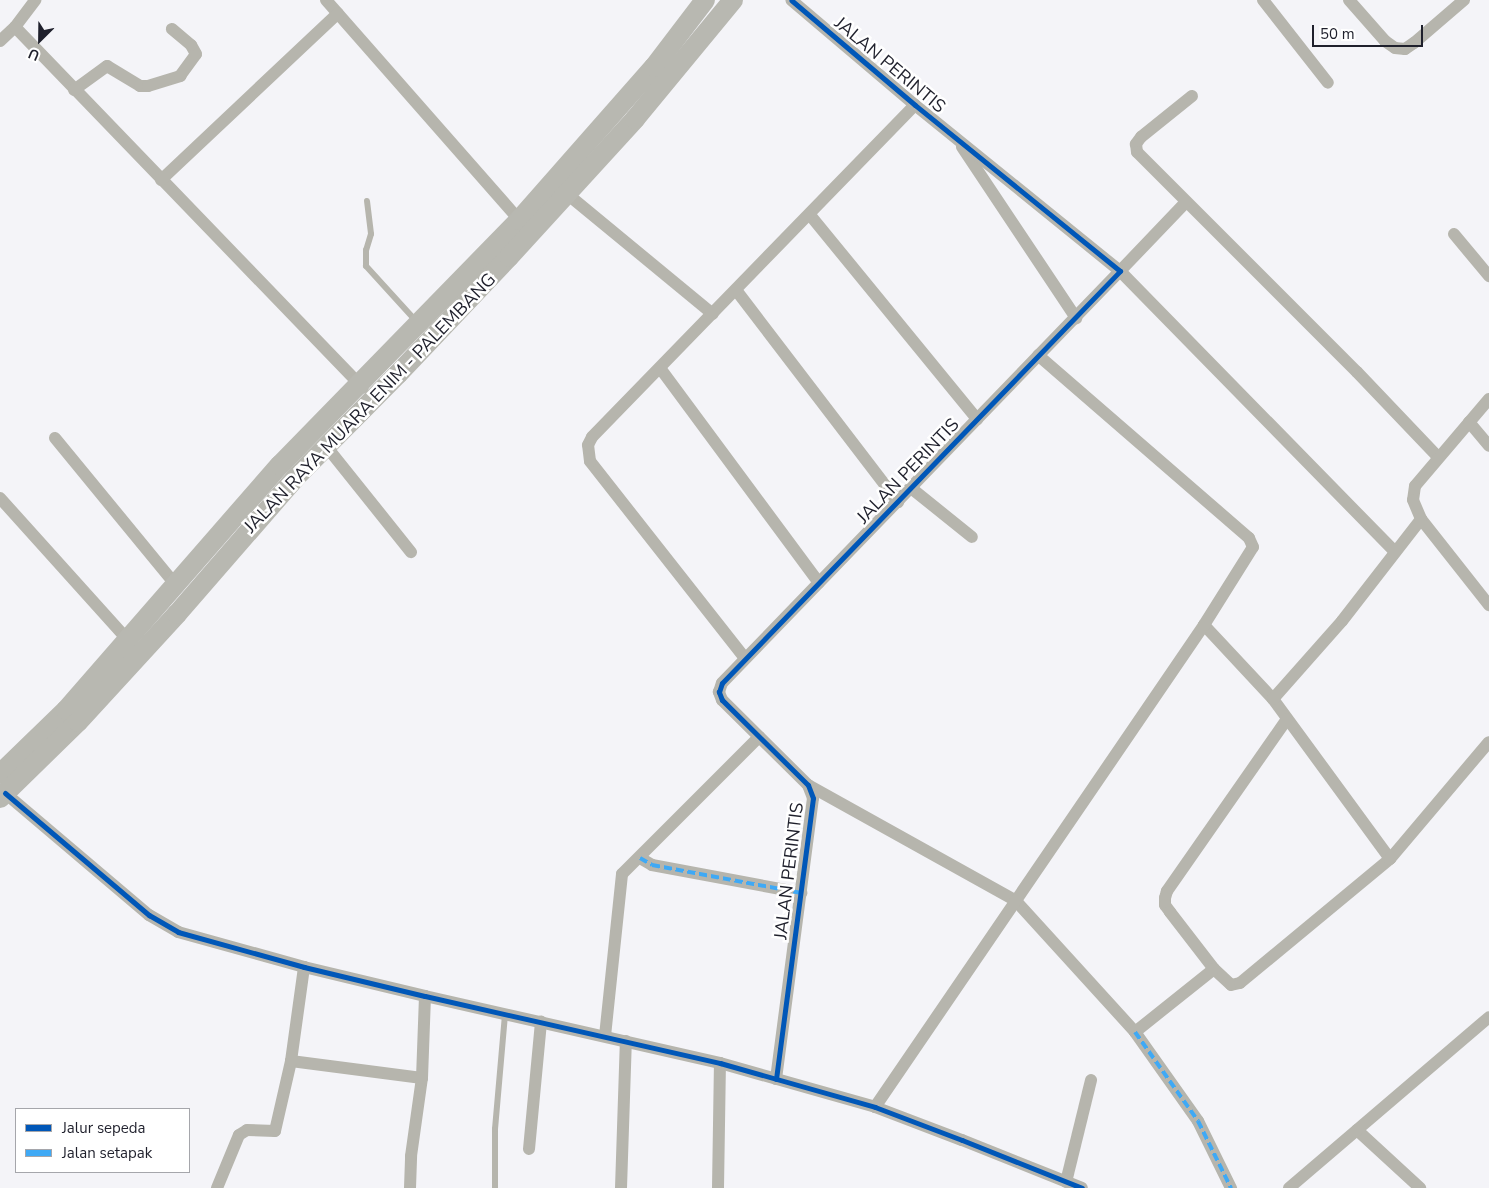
<!DOCTYPE html>
<html>
<head>
<meta charset="utf-8">
<style>
	body { margin:0 }
	#map { position:relative; width:1489px; height:1188px; overflow:hidden; background:#f4f4f8; font-family:"Nunito Sans",sans-serif }
	div>[style] { position:absolute }
	[style*='--x'] { left:calc(var(--x)*1px); top:calc(var(--y)*1px); width:calc(var(--w)*1px); rotate:calc(var(--a)*1deg) }
	.lane>* { height:6px; margin:-3px; padding:0 3px; transform-origin:3px; border-radius:3px; background:#b6b5ad }
	.street>* { height:12px; margin:-6px; padding:0 6px; transform-origin:6px; border-radius:6px; background:#b6b5ad }
	.primary>* { height:20px; margin:-10px; padding:0 10px; transform-origin:10px; border-radius:10px; background:#b8b8b1 }
	.quiet>* { height:4px; margin-top:-2px; transform-origin:0; background:repeating-linear-gradient(90deg,#3fa9f5 0 8px,transparent 0 12px) }
	.cycleway>* { height:5px; margin:-2.5px; padding:0 2.5px; transform-origin:2.5px; border-radius:2.5px; background:#0057b8 }
	span { translate:-50% -50%; white-space:nowrap; text-align:center; line-height:1.15; -webkit-text-stroke:5px #fff; paint-order:stroke }
	.street-label { font-size:18px; color:#1f202c }
	.legend { position:absolute; left:15px; top:1108px; width:175px; height:65px; box-sizing:border-box; background:#fff; border:1px solid #a5a6ab; margin:0; padding:6px 9px; list-style:none; font-size:15px; color:#1f202c }
	.legend li { display:flex; align-items:center; gap:10px; height:25px }
	.legend b { width:25px; border:1px solid #a5a6ab }
	.north { position:absolute; left:15px; top:15px; width:50px; height:50px; -webkit-text-stroke:4px #fff; paint-order:stroke; rotate:203deg; font-size:14px; font-weight:700; line-height:20px; text-align:center; color:#1f202c }
	.north::after { content:''; display:block; margin:auto; width:18px; height:22px; background:#1f202c; clip-path:polygon(50% 0,100% 100%,50% 72%,0 100%) }
	.scale { position:absolute; left:1312px; top:25px; width:111px; height:22px; box-sizing:border-box; border:2px solid #1f202c; border-top:0; padding-left:6px; font-size:15px; line-height:18px; white-space:nowrap; color:#1f202c; -webkit-text-stroke:4px #fff; paint-order:stroke }
</style>
</head>
<body>
<div id="map">
	<div class="lane">
		<div style="--x:367;--y:201;--w:33;--a:83"></div>
		<div style="--x:371;--y:234;--w:17;--a:107"></div>
		<div style="--x:366;--y:250;--w:16;--a:90"></div>
		<div style="--x:366;--y:266;--w:74;--a:47.7"></div>
		<div style="--x:495;--y:1188;--w:59;--a:-90"></div>
		<div style="--x:495;--y:1129;--w:115;--a:-85"></div>
	</div>
	<div class="street">
		<div style="--x:326;--y:0;--w:293;--a:48.7"></div>
		<div style="--x:1263;--y:0;--w:105;--a:51.9"></div>
		<div style="--x:1349;--y:0;--w:55;--a:48.7"></div>
		<div style="--x:1385;--y:41;--w:12;--a:35"></div>
		<div style="--x:1395;--y:48;--w:10;--a:6"></div>
		<div style="--x:1405;--y:49;--w:11;--a:-34"></div>
		<div style="--x:1414;--y:43;--w:66;--a:-40.7"></div>
		<div style="--x:15;--y:27;--w:34;--a:-53"></div>
		<div style="--x:0;--y:41;--w:21;--a:-43"></div>
		<div style="--x:15;--y:27;--w:501;--a:46.05"></div>
		<div style="--x:74;--y:90;--w:41;--a:-36"></div>
		<div style="--x:107;--y:66;--w:39;--a:31"></div>
		<div style="--x:140;--y:86;--w:8;--a:0"></div>
		<div style="--x:148;--y:86;--w:34;--a:-17"></div>
		<div style="--x:180;--y:76;--w:27;--a:-54"></div>
		<div style="--x:196;--y:54;--w:10;--a:-119"></div>
		<div style="--x:191;--y:45;--w:25;--a:-140"></div>
		<div style="--x:1192;--y:96;--w:65;--a:141.2"></div>
		<div style="--x:1141;--y:137;--w:9;--a:126"></div>
		<div style="--x:1136;--y:144;--w:8;--a:83"></div>
		<div style="--x:1137;--y:152;--w:311;--a:45"></div>
		<div style="--x:1357;--y:372;--w:117;--a:46.4"></div>
		<div style="--x:962;--y:147;--w:206;--a:56.3"></div>
		<div style="--x:161;--y:180;--w:243;--a:-43.3"></div>
		<div style="--x:566;--y:193;--w:190;--a:39.5"></div>
		<div style="--x:1186;--y:202;--w:95;--a:133.7"></div>
		<div style="--x:1120;--y:271;--w:393;--a:45.6"></div>
		<div style="--x:810;--y:215;--w:264;--a:50.7"></div>
		<div style="--x:1454;--y:234;--w:55;--a:50.2"></div>
		<div style="--x:736;--y:290;--w:267;--a:52.6"></div>
		<div style="--x:660;--y:368;--w:267;--a:53.5"></div>
		<div style="--x:1489;--y:399;--w:114;--a:130.4"></div>
		<div style="--x:1415;--y:486;--w:14;--a:98"></div>
		<div style="--x:1413;--y:500;--w:21;--a:67"></div>
		<div style="--x:1421;--y:519;--w:110;--a:51.7"></div>
		<div style="--x:1469;--y:422;--w:31;--a:50"></div>
		<div style="--x:55;--y:438;--w:189;--a:50.6"></div>
		<div style="--x:326;--y:446;--w:136;--a:51.3"></div>
		<div style="--x:911;--y:488;--w:78;--a:38.8"></div>
		<div style="--x:0;--y:498;--w:191;--a:48"></div>
		<div style="--x:1204;--y:625;--w:101;--a:47"></div>
		<div style="--x:1273;--y:699;--w:198;--a:53.8"></div>
		<div style="--x:744;--y:657;--w:249;--a:-128.2"></div>
		<div style="--x:590;--y:461;--w:16;--a:-97"></div>
		<div style="--x:588;--y:445;--w:9;--a:-63"></div>
		<div style="--x:592;--y:437;--w:463;--a:-45.8"></div>
		<div style="--x:1273;--y:699;--w:104;--a:-48.5"></div>
		<div style="--x:1342;--y:621;--w:129;--a:-52.2"></div>
		<div style="--x:1287;--y:719;--w:210;--a:124.9"></div>
		<div style="--x:1167;--y:891;--w:7;--a:106"></div>
		<div style="--x:1165;--y:898;--w:7;--a:90"></div>
		<div style="--x:1165;--y:905;--w:9;--a:54"></div>
		<div style="--x:1170;--y:912;--w:72;--a:52.3"></div>
		<div style="--x:1214;--y:969;--w:23;--a:43"></div>
		<div style="--x:1231;--y:985;--w:9;--a:-13"></div>
		<div style="--x:1240;--y:983;--w:195;--a:-39.6"></div>
		<div style="--x:1390;--y:859;--w:153;--a:-49.8"></div>
		<div style="--x:808;--y:785;--w:238;--a:29.1"></div>
		<div style="--x:1016;--y:901;--w:177;--a:47.7"></div>
		<div style="--x:1135;--y:1032;--w:109;--a:54.7"></div>
		<div style="--x:1198;--y:1121;--w:75;--a:63.8"></div>
		<div style="--x:5;--y:793;--w:189;--a:40.3"></div>
		<div style="--x:149;--y:915;--w:34;--a:30"></div>
		<div style="--x:178;--y:932;--w:131;--a:15.5"></div>
		<div style="--x:304;--y:967;--w:124;--a:13.5"></div>
		<div style="--x:425;--y:996;--w:303;--a:12.8"></div>
		<div style="--x:720;--y:1063;--w:161;--a:15.8"></div>
		<div style="--x:875;--y:1107;--w:93;--a:20.8"></div>
		<div style="--x:962;--y:1140;--w:129;--a:21.8"></div>
		<div style="--x:640;--y:858;--w:14;--a:30"></div>
		<div style="--x:652;--y:865;--w:152;--a:10.6"></div>
		<div style="--x:1135;--y:1032;--w:101;--a:-38.6"></div>
		<div style="--x:605;--y:1036;--w:163;--a:-84"></div>
		<div style="--x:622;--y:874;--w:194;--a:-45"></div>
		<div style="--x:291;--y:1061;--w:132;--a:7.4"></div>
		<div style="--x:776;--y:1079;--w:283;--a:-82.5"></div>
		<div style="--x:813;--y:798;--w:14;--a:-111"></div>
		<div style="--x:808;--y:785;--w:121;--a:-135.3"></div>
		<div style="--x:722;--y:700;--w:9;--a:-111"></div>
		<div style="--x:719;--y:692;--w:9;--a:-72"></div>
		<div style="--x:722;--y:683;--w:573;--a:-45.99"></div>
		<div style="--x:1120;--y:271;--w:264;--a:-141"></div>
		<div style="--x:915;--y:105;--w:162;--a:-139.7"></div>
		<div style="--x:875;--y:1107;--w:584;--a:-55.68"></div>
		<div style="--x:1204;--y:625;--w:92;--a:-57.9"></div>
		<div style="--x:1253;--y:547;--w:10;--a:-114"></div>
		<div style="--x:1249;--y:538;--w:279;--a:-139.1"></div>
		<div style="--x:1357;--y:1130;--w:86;--a:42.6"></div>
		<div style="--x:529;--y:1149;--w:128;--a:-84.6"></div>
		<div style="--x:1066;--y:1182;--w:105;--a:-76.2"></div>
		<div style="--x:217;--y:1188;--w:57;--a:-67.5"></div>
		<div style="--x:239;--y:1135;--w:9;--a:-32"></div>
		<div style="--x:247;--y:1130;--w:28;--a:2"></div>
		<div style="--x:275;--y:1131;--w:72;--a:-77.1"></div>
		<div style="--x:291;--y:1061;--w:95;--a:-82.1"></div>
		<div style="--x:410;--y:1188;--w:32;--a:-88"></div>
		<div style="--x:411;--y:1156;--w:79;--a:-82"></div>
		<div style="--x:422;--y:1078;--w:82;--a:-87.9"></div>
		<div style="--x:621;--y:1188;--w:147;--a:-88.1"></div>
		<div style="--x:718;--y:1188;--w:125;--a:-89.1"></div>
		<div style="--x:1289;--y:1188;--w:263;--a:-40.5"></div>
	</div>
	<div class="primary">
		<div style="--x:0;--y:774;--w:92;--a:-44.1"></div>
		<div style="--x:66;--y:710;--w:325;--a:-48.9"></div>
		<div style="--x:280;--y:465;--w:342;--a:-45.7"></div>
		<div style="--x:519;--y:220;--w:204;--a:-48.6"></div>
		<div style="--x:654;--y:67;--w:84;--a:-52.7"></div>
		<div style="--x:0;--y:798;--w:109;--a:-44.3"></div>
		<div style="--x:78;--y:722;--w:147;--a:-47.5"></div>
		<div style="--x:177;--y:614;--w:183;--a:-49"></div>
		<div style="--x:297;--y:476;--w:144;--a:-45.3"></div>
		<div style="--x:398;--y:374;--w:161;--a:-46.5"></div>
		<div style="--x:509;--y:257;--w:187;--a:-47.6"></div>
		<div style="--x:635;--y:119;--w:154;--a:-50.5"></div>
	</div>
	<div class="quiet">
		<div style="--x:640;--y:858;--w:14;--a:30"></div>
		<div style="--x:652;--y:865;--w:152;--a:10.6"></div>
		<div style="--x:1135;--y:1032;--w:109;--a:54.7"></div>
		<div style="--x:1198;--y:1121;--w:75;--a:63.8"></div>
	</div>
	<div class="cycleway">
		<div style="--x:5;--y:793;--w:189;--a:40.3"></div>
		<div style="--x:149;--y:915;--w:34;--a:30"></div>
		<div style="--x:178;--y:932;--w:131;--a:15.5"></div>
		<div style="--x:304;--y:967;--w:124;--a:13.5"></div>
		<div style="--x:425;--y:996;--w:303;--a:12.8"></div>
		<div style="--x:720;--y:1063;--w:161;--a:15.8"></div>
		<div style="--x:875;--y:1107;--w:93;--a:20.8"></div>
		<div style="--x:962;--y:1140;--w:129;--a:21.8"></div>
		<div style="--x:776;--y:1079;--w:283;--a:-82.5"></div>
		<div style="--x:813;--y:798;--w:14;--a:-111"></div>
		<div style="--x:808;--y:785;--w:121;--a:-135.3"></div>
		<div style="--x:722;--y:700;--w:9;--a:-111"></div>
		<div style="--x:719;--y:692;--w:9;--a:-72"></div>
		<div style="--x:722;--y:683;--w:573;--a:-45.99"></div>
		<div style="--x:1120;--y:271;--w:264;--a:-141"></div>
		<div style="--x:915;--y:105;--w:162;--a:-139.7"></div>
	</div>
	<div class="street-label">
		<span style="left:890px;top:65px;rotate:40deg">JALAN PERINTIS</span>
		<span style="left:370px;top:403px;rotate:-46deg">JALAN RAYA MUARA ENIM - PALEMBANG</span>
		<span style="left:908px;top:471px;rotate:-46deg">JALAN PERINTIS</span>
		<span style="left:789px;top:871px;rotate:-83deg">JALAN PERINTIS</span>
	</div>
	<ul class="legend">
	<li><b style="height:6px;background:#0057b8"></b>Jalur sepeda</li>
	<li><b style="height:6px;background:#3fa9f5"></b>Jalan setapak</li>
	</ul>
	<div class="north">U</div>
	<div class="scale">50 m</div>
</div>
</body>
</html>
